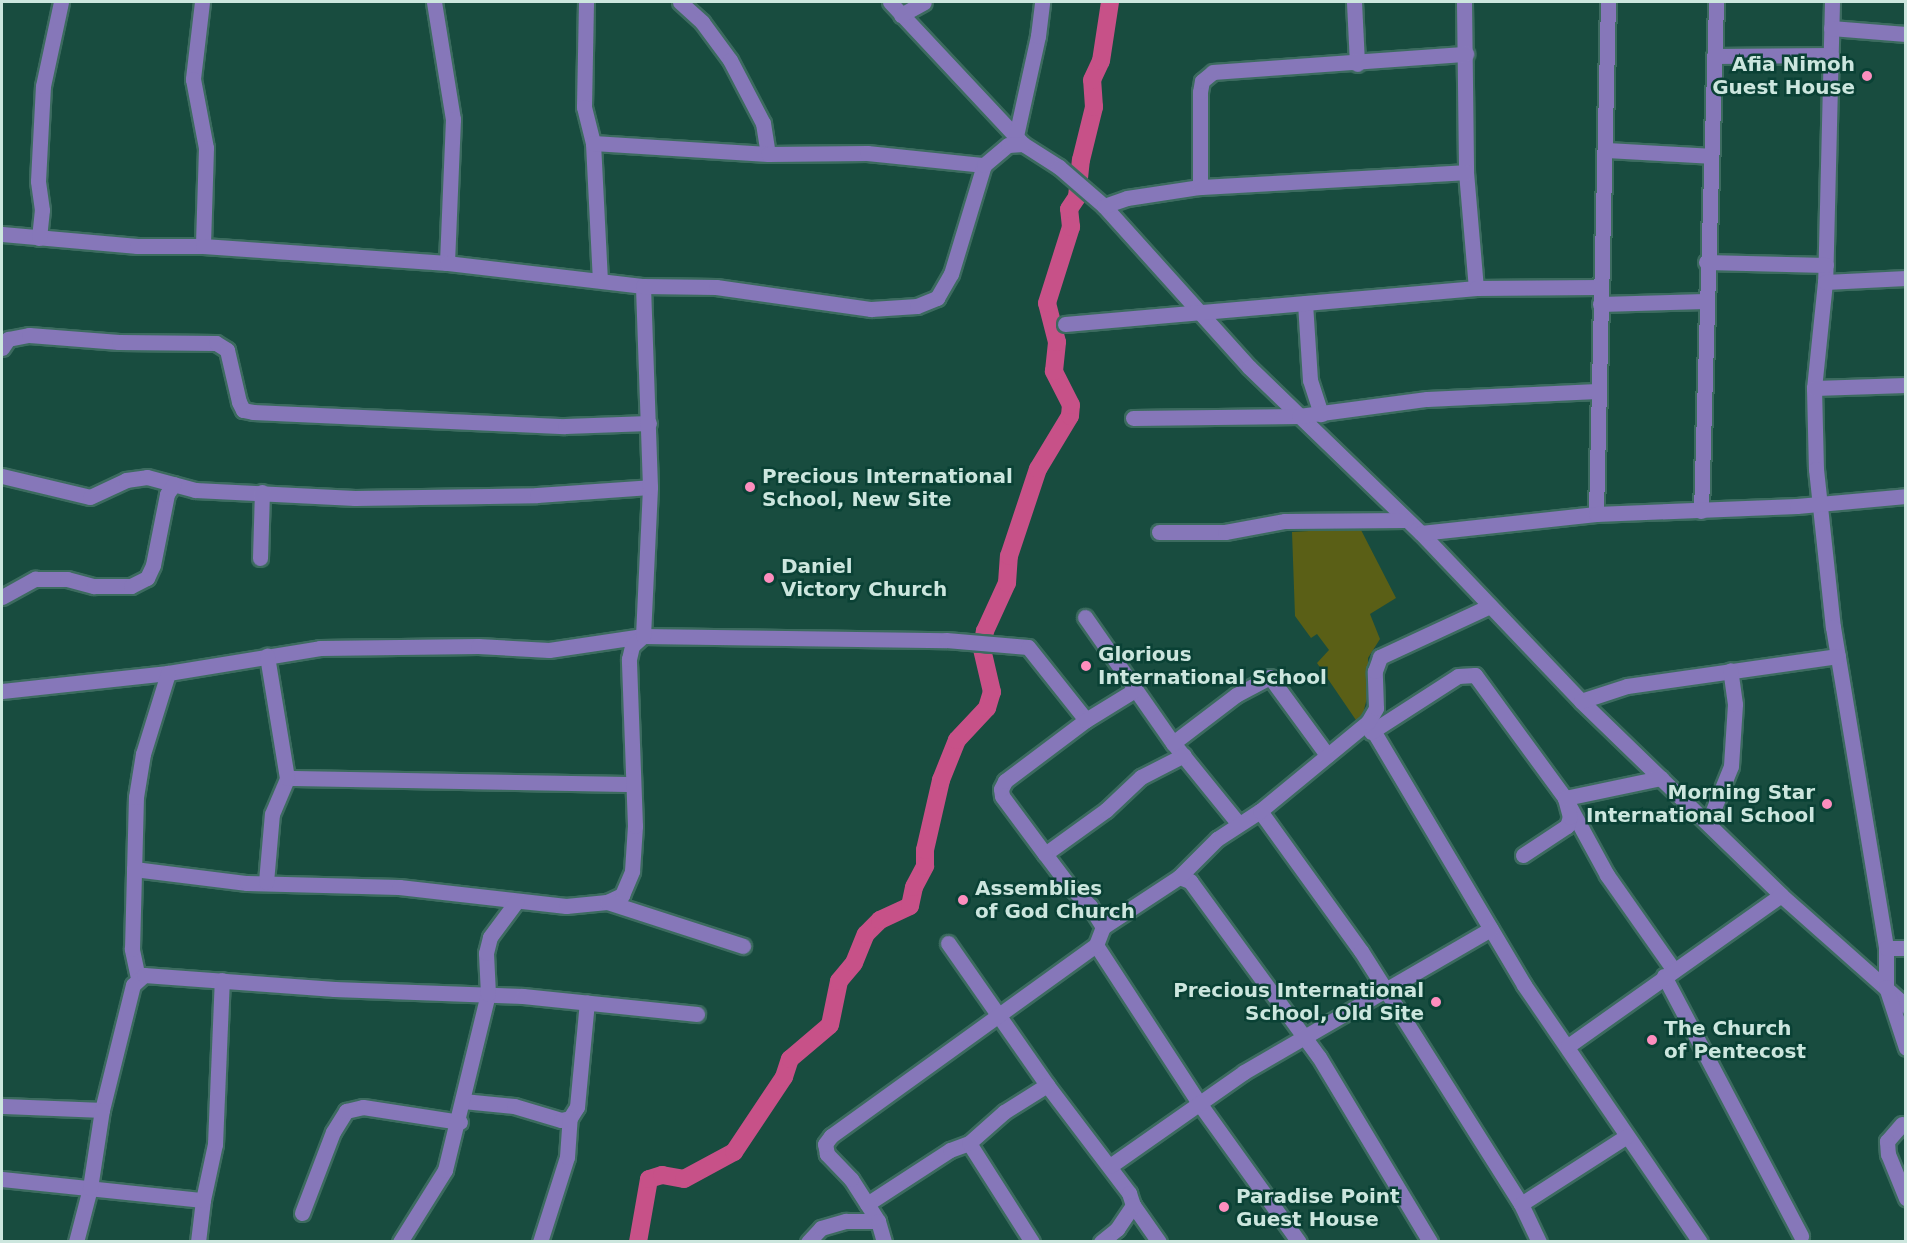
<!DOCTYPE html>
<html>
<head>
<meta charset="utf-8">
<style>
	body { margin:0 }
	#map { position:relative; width:1907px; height:1243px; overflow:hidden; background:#184c3f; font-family:"DejaVu Sans",sans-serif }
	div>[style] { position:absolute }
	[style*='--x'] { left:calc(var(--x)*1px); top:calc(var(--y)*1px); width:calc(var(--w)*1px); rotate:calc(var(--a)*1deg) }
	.green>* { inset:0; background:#5a5f16 }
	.river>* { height:18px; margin:-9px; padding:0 9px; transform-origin:9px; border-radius:9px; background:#c75188 }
	.roads { filter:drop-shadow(2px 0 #3c6b5f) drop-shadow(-2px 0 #3c6b5f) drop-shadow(0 2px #3c6b5f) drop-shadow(0 -2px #3c6b5f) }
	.minor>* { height:15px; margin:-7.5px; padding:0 7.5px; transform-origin:7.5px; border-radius:7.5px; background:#8677b9 }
	.dots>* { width:16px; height:16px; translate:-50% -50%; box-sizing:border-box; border:3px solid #0a4135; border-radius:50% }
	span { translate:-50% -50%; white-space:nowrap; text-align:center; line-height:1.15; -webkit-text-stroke:5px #0a4135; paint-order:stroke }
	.poi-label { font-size:20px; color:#cce6de; font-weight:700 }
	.right { translate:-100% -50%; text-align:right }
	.left { translate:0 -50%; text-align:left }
	.frame { position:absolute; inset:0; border:3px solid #cce6de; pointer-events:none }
</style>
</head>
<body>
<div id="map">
	<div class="green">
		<div style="clip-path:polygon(1360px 528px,1396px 598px,1370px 614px,1380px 639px,1368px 658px,1368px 694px,1360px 726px,1317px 663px,1329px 650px,1317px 634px,1311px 638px,1295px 616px,1292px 532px)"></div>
	</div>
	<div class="river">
		<div style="--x:638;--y:1242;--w:64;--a:-80.1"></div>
		<div style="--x:649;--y:1179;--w:14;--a:-17"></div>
		<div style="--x:662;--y:1175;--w:22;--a:10"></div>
		<div style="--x:684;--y:1179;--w:57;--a:-28.4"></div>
		<div style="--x:734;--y:1152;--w:90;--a:-56.3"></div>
		<div style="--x:784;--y:1077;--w:19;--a:-72"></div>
		<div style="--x:790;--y:1059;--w:52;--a:-40.4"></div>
		<div style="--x:830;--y:1025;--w:45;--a:-78.4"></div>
		<div style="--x:839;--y:981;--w:23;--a:-50"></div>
		<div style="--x:854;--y:963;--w:31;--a:-68"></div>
		<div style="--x:866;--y:934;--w:20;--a:-45"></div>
		<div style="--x:880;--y:920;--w:33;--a:-25"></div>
		<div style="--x:910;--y:906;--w:19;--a:-78"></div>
		<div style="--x:914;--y:887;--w:24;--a:-62"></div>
		<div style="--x:925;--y:866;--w:16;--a:-90"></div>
		<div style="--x:925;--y:850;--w:72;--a:-77.1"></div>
		<div style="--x:941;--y:780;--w:43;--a:-68.2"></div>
		<div style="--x:957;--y:740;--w:44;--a:-46.8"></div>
		<div style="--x:987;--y:708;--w:17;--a:-73"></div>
		<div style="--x:992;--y:692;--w:44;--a:-103.1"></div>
		<div style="--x:982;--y:649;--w:18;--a:-81"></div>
		<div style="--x:985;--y:631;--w:53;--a:-65.4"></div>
		<div style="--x:1007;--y:583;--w:27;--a:-86"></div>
		<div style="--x:1009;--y:556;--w:92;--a:-71.6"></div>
		<div style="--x:1038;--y:469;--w:62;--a:-58.9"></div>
		<div style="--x:1070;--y:416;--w:11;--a:-85"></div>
		<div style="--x:1071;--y:405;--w:38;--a:-117"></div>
		<div style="--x:1054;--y:371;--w:29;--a:-84"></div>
		<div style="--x:1057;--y:342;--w:40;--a:-104.4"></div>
		<div style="--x:1047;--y:303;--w:80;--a:-72.5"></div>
		<div style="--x:1071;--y:227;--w:18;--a:-96"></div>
		<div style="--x:1069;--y:209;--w:14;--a:-56"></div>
		<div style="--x:1077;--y:197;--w:37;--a:-84"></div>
		<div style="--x:1081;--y:160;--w:55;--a:-76.2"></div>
		<div style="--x:1094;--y:107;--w:27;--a:-94"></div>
		<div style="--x:1092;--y:80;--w:21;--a:-65"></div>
		<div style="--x:1101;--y:61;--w:60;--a:-81.3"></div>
	</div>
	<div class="roads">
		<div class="minor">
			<div style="--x:202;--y:2;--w:78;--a:96.7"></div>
			<div style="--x:193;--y:79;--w:70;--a:79.3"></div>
			<div style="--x:206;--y:148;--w:98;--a:91.8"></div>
			<div style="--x:434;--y:2;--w:119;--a:80.8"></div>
			<div style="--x:453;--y:119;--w:144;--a:92.4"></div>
			<div style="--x:586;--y:2;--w:105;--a:91.1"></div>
			<div style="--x:584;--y:107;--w:37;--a:76"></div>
			<div style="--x:593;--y:143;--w:137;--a:87.1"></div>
			<div style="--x:680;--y:2;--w:30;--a:42"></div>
			<div style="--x:702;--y:22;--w:47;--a:53.6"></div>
			<div style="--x:730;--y:60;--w:71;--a:62.4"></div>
			<div style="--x:763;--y:123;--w:31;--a:81"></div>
			<div style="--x:890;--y:2;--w:195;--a:46.9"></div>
			<div style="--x:1023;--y:144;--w:43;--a:32.6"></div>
			<div style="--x:1059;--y:167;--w:60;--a:40.9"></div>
			<div style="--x:1104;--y:206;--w:217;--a:48"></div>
			<div style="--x:1249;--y:367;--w:239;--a:44"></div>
			<div style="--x:1421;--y:533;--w:232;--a:46.4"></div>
			<div style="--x:1581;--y:701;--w:279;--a:44.1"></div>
			<div style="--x:1781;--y:895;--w:167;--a:41.6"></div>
			<div style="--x:1354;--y:2;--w:62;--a:87.2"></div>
			<div style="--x:1464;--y:2;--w:170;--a:89.3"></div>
			<div style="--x:1466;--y:172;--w:116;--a:85.1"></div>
			<div style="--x:1832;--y:2;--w:280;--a:91.4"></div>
			<div style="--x:1825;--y:282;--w:107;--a:95.9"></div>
			<div style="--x:1814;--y:388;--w:81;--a:88.6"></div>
			<div style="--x:1816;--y:469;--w:159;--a:83.9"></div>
			<div style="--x:1833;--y:627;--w:325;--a:80.6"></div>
			<div style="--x:1886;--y:948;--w:39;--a:90"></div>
			<div style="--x:1886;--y:987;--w:64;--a:71.8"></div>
			<div style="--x:901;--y:15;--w:26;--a:-29"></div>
			<div style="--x:1831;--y:28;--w:75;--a:4.6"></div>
			<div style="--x:1714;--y:56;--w:117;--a:-0.5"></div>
			<div style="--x:1016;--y:136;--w:102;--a:-77.6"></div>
			<div style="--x:1038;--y:36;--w:34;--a:-83"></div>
			<div style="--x:593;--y:143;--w:175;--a:3.6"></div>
			<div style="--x:768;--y:154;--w:99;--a:-0.6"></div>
			<div style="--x:867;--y:153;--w:118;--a:5.9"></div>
			<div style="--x:1605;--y:150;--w:106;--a:3.2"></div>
			<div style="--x:1200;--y:187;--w:95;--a:-90"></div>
			<div style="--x:1200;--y:92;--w:11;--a:-80"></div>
			<div style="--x:1202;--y:81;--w:14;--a:-39"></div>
			<div style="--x:1213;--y:72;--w:254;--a:-4.1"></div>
			<div style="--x:1104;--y:206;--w:24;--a:-19"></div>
			<div style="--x:1127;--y:198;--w:74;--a:-8.6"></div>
			<div style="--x:1200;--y:187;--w:266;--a:-3.2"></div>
			<div style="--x:2;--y:234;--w:136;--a:5.1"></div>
			<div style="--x:137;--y:246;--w:66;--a:0"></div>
			<div style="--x:203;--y:246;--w:245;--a:4"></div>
			<div style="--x:447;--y:263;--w:197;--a:6.7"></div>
			<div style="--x:39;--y:238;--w:28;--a:-84"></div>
			<div style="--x:42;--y:210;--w:29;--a:-98"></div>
			<div style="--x:38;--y:181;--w:95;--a:-87"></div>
			<div style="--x:43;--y:86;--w:86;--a:-77.9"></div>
			<div style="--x:1706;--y:262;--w:120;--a:1.4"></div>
			<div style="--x:1825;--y:282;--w:81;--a:-2.8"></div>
			<div style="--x:1305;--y:303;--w:77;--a:86.3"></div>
			<div style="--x:1310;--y:380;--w:36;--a:72"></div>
			<div style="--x:1600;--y:304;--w:105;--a:-1.6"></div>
			<div style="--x:1065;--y:324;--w:413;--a:-5"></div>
			<div style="--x:1476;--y:288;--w:123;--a:-0.5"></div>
			<div style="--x:2;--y:348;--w:11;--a:-56"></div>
			<div style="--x:8;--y:339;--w:21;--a:-11"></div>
			<div style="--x:29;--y:335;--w:90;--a:4.4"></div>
			<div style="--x:119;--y:342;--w:97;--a:0.6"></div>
			<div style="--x:216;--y:343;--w:13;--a:32"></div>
			<div style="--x:227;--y:350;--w:53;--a:77"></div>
			<div style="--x:239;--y:402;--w:9;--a:63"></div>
			<div style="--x:243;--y:410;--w:10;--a:11"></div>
			<div style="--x:253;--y:412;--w:312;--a:2.6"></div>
			<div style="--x:565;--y:426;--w:84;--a:-2"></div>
			<div style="--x:1814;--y:388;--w:92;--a:-1.9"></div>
			<div style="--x:1133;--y:418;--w:166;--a:-0.7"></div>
			<div style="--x:1299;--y:416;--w:129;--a:-7.6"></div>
			<div style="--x:1427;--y:399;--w:170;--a:-2.7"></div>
			<div style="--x:2;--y:476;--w:90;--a:13.4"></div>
			<div style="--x:90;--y:497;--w:40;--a:-25"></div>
			<div style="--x:126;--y:480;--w:21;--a:-8"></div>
			<div style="--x:147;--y:477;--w:50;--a:15.2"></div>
			<div style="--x:195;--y:490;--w:160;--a:2.9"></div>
			<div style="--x:355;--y:498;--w:182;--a:-0.9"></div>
			<div style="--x:537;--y:495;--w:113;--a:-4"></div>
			<div style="--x:1701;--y:511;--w:509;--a:-88.31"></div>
			<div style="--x:1596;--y:514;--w:512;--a:-88.66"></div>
			<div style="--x:1159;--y:532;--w:66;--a:0"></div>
			<div style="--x:1225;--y:532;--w:61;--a:-10.4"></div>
			<div style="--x:1285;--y:521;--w:121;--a:-0.5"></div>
			<div style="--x:1421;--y:533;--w:176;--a:-6.2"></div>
			<div style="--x:1596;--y:514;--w:201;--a:-2.3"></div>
			<div style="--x:1797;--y:506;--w:109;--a:-5.2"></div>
			<div style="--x:260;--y:558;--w:66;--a:-88.3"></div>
			<div style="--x:2;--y:597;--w:38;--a:-29"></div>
			<div style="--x:35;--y:579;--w:32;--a:0"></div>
			<div style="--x:67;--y:579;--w:28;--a:15"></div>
			<div style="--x:94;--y:586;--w:37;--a:0"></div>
			<div style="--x:131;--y:586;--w:18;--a:-27"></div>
			<div style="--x:147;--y:578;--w:14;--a:-65"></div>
			<div style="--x:153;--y:565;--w:72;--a:-78.8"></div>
			<div style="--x:167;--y:494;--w:12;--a:-55"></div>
			<div style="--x:1085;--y:617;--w:154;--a:55.1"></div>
			<div style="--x:1173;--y:743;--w:103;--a:50.9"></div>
			<div style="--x:2;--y:691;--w:167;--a:-6.2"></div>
			<div style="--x:168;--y:673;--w:154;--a:-9.3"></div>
			<div style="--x:320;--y:648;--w:158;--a:-0.7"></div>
			<div style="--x:478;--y:646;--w:71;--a:3.2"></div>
			<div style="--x:549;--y:650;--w:95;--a:-8.5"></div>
			<div style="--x:643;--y:636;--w:303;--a:0.8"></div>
			<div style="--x:946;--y:640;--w:82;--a:4.9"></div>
			<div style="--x:1028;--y:647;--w:93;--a:51.5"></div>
			<div style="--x:1581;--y:701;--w:48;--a:-18.1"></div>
			<div style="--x:1627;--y:686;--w:213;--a:-8.1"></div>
			<div style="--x:1368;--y:722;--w:306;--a:59.3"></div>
			<div style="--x:1524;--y:985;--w:311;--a:55.6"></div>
			<div style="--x:1371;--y:732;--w:103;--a:-32.8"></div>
			<div style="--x:1458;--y:676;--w:17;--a:-3"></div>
			<div style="--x:1475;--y:675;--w:152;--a:53.8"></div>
			<div style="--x:1565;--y:798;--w:88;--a:61.4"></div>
			<div style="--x:1607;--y:875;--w:115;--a:54.9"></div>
			<div style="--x:1173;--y:743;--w:79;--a:-37.3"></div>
			<div style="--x:1236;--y:695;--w:38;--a:-28"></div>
			<div style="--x:1270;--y:677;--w:97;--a:53.8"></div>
			<div style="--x:287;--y:778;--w:346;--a:1"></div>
			<div style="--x:1260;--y:811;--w:173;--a:54.2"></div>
			<div style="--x:1361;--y:951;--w:299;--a:57.7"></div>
			<div style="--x:1521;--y:1204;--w:42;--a:64.7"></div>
			<div style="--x:1708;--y:823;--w:61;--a:-68"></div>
			<div style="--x:1731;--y:766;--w:62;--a:-86.3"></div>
			<div style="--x:1735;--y:704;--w:34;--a:-98"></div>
			<div style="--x:1045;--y:854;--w:75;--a:-35.8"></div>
			<div style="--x:1106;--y:810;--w:48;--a:-43.3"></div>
			<div style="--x:1141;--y:777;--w:48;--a:-27.1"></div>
			<div style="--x:1523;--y:855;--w:53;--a:-33.4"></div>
			<div style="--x:1567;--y:826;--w:9;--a:-72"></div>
			<div style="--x:1570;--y:817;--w:20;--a:-105"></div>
			<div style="--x:1565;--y:798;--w:98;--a:-11.8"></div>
			<div style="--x:134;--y:869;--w:114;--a:7.1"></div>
			<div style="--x:247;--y:883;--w:152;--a:1.5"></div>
			<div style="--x:399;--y:887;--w:168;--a:6.5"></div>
			<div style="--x:566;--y:906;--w:41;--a:-5.6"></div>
			<div style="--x:607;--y:902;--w:17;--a:-25"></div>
			<div style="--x:622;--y:895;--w:26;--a:-67"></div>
			<div style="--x:632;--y:871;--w:45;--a:-86.2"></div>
			<div style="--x:635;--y:826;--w:167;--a:-92.1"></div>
			<div style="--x:629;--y:659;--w:13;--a:-77"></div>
			<div style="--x:632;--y:646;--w:15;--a:-42"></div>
			<div style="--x:643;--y:636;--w:149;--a:-87.3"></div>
			<div style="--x:650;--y:487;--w:201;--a:-92"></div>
			<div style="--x:643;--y:286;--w:73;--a:0.8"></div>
			<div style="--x:716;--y:287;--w:157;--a:8.1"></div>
			<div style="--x:871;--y:309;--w:46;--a:-3.7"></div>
			<div style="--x:917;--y:306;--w:22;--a:-22"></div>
			<div style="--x:937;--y:298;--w:28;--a:-60"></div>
			<div style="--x:951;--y:274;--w:114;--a:-73.2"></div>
			<div style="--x:984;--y:165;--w:31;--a:-40"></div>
			<div style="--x:1008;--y:145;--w:15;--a:-4"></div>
			<div style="--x:1179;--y:877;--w:12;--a:20"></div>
			<div style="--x:1190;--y:881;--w:218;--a:53.8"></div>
			<div style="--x:1319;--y:1057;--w:216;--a:59"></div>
			<div style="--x:266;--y:882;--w:68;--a:-85"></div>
			<div style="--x:272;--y:814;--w:39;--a:-67"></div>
			<div style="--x:287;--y:778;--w:124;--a:-99.3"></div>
			<div style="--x:607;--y:902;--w:143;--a:17.9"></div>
			<div style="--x:1103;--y:927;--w:25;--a:-122"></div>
			<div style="--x:1090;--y:906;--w:28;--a:-136"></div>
			<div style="--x:1070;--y:887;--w:41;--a:-127.1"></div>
			<div style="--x:1045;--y:854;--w:72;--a:-126.6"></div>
			<div style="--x:1002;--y:796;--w:7;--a:-98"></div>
			<div style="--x:1001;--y:789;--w:9;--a:-63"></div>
			<div style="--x:1005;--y:781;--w:101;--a:-37"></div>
			<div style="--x:1086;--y:720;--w:57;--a:-31.5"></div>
			<div style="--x:948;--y:943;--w:173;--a:55.1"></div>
			<div style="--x:1047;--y:1085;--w:136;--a:52.8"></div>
			<div style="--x:1129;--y:1193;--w:13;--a:72"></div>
			<div style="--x:1133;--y:1205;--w:45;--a:54.9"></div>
			<div style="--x:1096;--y:945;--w:189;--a:56.9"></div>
			<div style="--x:1199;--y:1103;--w:171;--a:54.3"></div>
			<div style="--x:1886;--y:948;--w:20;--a:0"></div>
			<div style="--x:1664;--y:976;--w:294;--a:62.2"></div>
			<div style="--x:138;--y:978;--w:30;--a:-102"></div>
			<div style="--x:132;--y:949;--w:152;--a:-88.5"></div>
			<div style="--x:136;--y:797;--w:44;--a:-80.8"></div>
			<div style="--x:143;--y:754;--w:85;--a:-72.8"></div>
			<div style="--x:1568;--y:1046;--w:261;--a:-35.3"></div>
			<div style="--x:463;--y:1101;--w:51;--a:5.6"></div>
			<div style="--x:514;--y:1106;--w:49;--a:16.6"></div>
			<div style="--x:561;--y:1120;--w:9;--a:-13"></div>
			<div style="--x:570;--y:1118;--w:13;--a:-58"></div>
			<div style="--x:577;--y:1107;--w:105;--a:-84.6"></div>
			<div style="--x:2;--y:1106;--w:100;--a:2.3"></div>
			<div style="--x:102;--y:1110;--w:129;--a:-76.1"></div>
			<div style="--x:133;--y:985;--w:15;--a:-42"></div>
			<div style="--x:144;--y:975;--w:191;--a:4.2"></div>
			<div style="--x:334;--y:989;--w:189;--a:2.1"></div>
			<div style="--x:523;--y:996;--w:175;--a:5.9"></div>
			<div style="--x:1902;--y:1124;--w:23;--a:131"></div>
			<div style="--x:1887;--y:1141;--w:13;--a:86"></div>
			<div style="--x:1888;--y:1154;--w:48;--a:67.8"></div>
			<div style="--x:1110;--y:1166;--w:164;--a:-35"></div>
			<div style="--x:1244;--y:1072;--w:285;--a:-30.1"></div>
			<div style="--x:2;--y:1179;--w:202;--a:6"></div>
			<div style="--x:203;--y:1200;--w:42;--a:96.8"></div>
			<div style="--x:203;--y:1200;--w:57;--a:-77.9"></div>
			<div style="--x:215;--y:1144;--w:164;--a:-87.6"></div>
			<div style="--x:867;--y:1204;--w:99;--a:-33"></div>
			<div style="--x:950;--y:1150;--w:20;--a:-20"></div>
			<div style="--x:1521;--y:1204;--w:126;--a:-32.7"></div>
			<div style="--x:302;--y:1213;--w:87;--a:-69.1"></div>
			<div style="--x:333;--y:1132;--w:25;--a:-58"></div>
			<div style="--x:346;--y:1111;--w:17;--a:-13"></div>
			<div style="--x:363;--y:1107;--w:98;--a:8.8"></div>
			<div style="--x:878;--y:1221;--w:50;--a:-122.7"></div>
			<div style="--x:851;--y:1179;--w:35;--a:-134"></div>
			<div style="--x:827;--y:1154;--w:10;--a:-101"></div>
			<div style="--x:825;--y:1144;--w:10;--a:-53"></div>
			<div style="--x:831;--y:1136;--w:327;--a:-35.8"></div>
			<div style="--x:1096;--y:945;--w:19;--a:-69"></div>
			<div style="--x:1103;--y:927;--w:91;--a:-33.3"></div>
			<div style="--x:1179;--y:877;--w:54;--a:-45"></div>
			<div style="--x:1217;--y:839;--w:51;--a:-33.1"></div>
			<div style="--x:1260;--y:811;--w:140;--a:-39.5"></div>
			<div style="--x:1368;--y:722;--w:16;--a:-60"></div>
			<div style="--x:1376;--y:708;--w:37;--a:-92"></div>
			<div style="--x:1375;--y:671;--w:15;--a:-70"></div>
			<div style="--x:1380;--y:657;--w:121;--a:-24.9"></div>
			<div style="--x:76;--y:1242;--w:56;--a:-75.5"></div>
			<div style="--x:90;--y:1188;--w:79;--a:-81.3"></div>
			<div style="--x:400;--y:1242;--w:85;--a:-58"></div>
			<div style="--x:445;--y:1170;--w:181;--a:-76.3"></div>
			<div style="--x:488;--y:994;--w:41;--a:-92.8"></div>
			<div style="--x:486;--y:953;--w:16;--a:-76"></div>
			<div style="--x:490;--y:937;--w:44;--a:-53.4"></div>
			<div style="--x:540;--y:1242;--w:89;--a:-72.4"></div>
			<div style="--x:567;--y:1157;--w:39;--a:-86"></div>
			<div style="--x:808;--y:1242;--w:19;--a:-47"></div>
			<div style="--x:821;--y:1228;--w:26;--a:-16"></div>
			<div style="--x:846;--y:1221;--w:32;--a:0"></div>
			<div style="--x:878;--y:1221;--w:22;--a:74"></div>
			<div style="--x:1032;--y:1242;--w:117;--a:-122.5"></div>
			<div style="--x:969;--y:1143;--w:47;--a:-41.5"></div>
			<div style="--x:1004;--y:1112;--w:51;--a:-32.1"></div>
			<div style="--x:1101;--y:1242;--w:21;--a:-39"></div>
			<div style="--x:1117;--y:1229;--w:29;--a:-56"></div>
		</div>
	</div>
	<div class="dots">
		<div style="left:1867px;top:76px;background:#fd8ebe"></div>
		<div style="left:750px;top:487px;background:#fd8ebe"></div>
		<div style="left:769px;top:578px;background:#fd8ebe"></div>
		<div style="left:1086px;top:666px;background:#fd8ebe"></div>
		<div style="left:1827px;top:804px;background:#fd8ebe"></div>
		<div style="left:963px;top:900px;background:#fd8ebe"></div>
		<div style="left:1436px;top:1002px;background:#fd8ebe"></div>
		<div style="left:1652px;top:1040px;background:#fd8ebe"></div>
		<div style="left:1224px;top:1207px;background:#fd8ebe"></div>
	</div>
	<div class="poi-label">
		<span class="right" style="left:1855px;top:76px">Afia Nimoh<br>Guest House</span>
		<span class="left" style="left:762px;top:488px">Precious International<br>School, New Site</span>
		<span class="left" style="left:781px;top:578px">Daniel<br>Victory Church</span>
		<span class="left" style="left:1098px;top:666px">Glorious<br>International School</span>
		<span class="right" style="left:1815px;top:804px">Morning Star<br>International School</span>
		<span class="left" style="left:975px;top:900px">Assemblies<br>of God Church</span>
		<span class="right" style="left:1424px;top:1002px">Precious International<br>School, Old Site</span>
		<span class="left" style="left:1664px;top:1040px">The Church<br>of Pentecost</span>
		<span class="left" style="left:1236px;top:1208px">Paradise Point<br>Guest House</span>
	</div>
	<div class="frame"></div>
</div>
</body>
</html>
